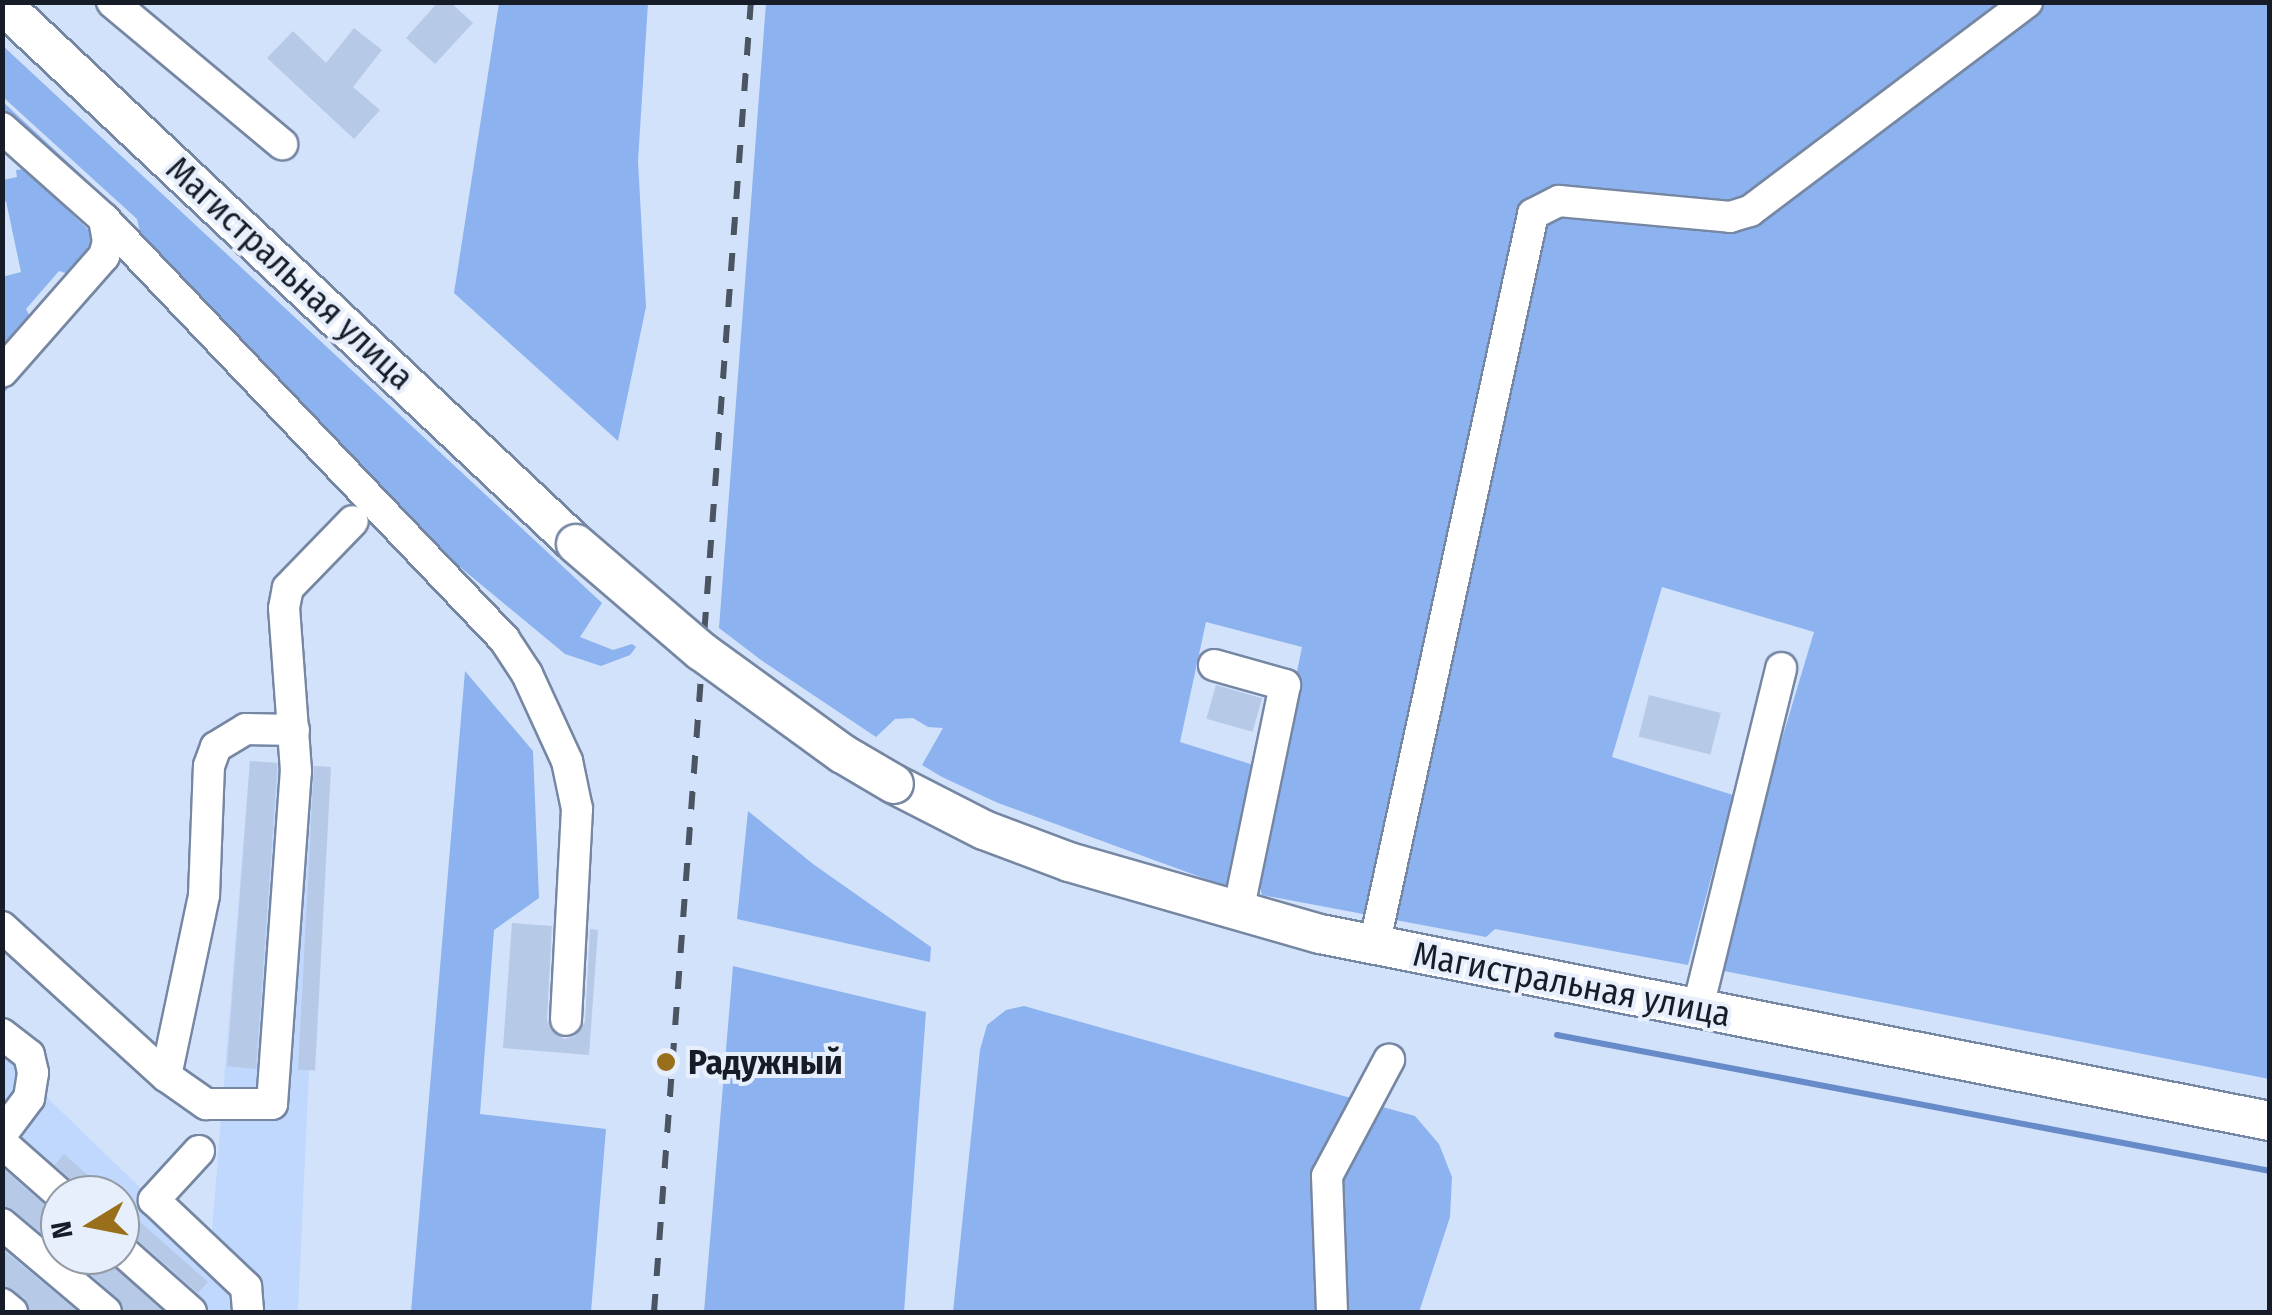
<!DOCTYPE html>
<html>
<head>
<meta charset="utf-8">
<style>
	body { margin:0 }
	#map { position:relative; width:2272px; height:1315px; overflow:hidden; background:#d3e2fb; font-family:"Fira Sans Condensed",sans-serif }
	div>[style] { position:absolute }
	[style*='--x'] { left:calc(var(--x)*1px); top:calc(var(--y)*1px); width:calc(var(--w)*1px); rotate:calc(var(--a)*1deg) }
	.built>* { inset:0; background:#c0d8fd }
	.green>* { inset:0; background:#8cb2ef }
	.stream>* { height:6px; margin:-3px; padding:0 3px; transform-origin:3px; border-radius:3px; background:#668bc8 }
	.building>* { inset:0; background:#b6c9e7; transform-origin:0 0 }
	.roads { filter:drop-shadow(2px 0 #7687a3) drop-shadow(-2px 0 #7687a3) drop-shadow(0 2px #7687a3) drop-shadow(0 -2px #7687a3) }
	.minor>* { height:30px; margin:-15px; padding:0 15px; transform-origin:15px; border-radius:15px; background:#fff }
	.major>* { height:38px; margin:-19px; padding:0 19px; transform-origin:19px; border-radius:19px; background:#fff }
	.rail>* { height:6px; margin-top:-3px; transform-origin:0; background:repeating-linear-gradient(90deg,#4a5462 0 18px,transparent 0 36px) }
	.bridges { filter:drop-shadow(2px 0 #7687a3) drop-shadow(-2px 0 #7687a3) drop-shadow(0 2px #7687a3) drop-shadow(0 -2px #7687a3) }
	.major-bridge>* { height:38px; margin:-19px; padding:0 19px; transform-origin:19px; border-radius:19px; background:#fff }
	.dots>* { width:28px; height:28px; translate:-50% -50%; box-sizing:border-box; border:5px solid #e7effc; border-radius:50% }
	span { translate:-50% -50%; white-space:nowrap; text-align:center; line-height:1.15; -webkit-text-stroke:8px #e7effc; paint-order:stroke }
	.street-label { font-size:35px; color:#161d28 }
	.poi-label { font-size:35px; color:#161d28; font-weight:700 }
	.left { translate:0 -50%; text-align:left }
	.frame { position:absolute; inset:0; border:5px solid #161d28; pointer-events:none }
	.north { position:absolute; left:40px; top:1175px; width:100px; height:100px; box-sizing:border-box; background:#e7effc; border:2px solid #939ba7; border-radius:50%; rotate:260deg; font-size:28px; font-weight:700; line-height:40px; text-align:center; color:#161d28 }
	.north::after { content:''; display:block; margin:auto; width:35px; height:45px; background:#996f1c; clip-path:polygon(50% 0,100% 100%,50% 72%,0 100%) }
</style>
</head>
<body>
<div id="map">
	<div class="built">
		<div style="clip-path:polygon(evenodd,250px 761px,331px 767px,309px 1070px,298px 1312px,3px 1312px,2px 1054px,210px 1255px,250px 761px,60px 1195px,120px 1195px,120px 1255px,60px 1255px,60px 1195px)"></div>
	</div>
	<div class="green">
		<div style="clip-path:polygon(499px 3px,648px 3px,638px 161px,646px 307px,618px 441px,454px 293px)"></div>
		<div style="clip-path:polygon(766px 3px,2269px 3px,2269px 1079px,1709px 968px,1726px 954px,1767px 789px,1814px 632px,1662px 587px,1612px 757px,1733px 795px,1688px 965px,1495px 929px,1486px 937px,1262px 895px,1256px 873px,1302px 647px,1206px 622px,1180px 742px,1260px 767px,1237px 869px,1225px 886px,998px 803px,942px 777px,922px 765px,943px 728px,928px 727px,913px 718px,895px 719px,876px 737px,761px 660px,719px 628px)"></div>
		<div style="clip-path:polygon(2px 45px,602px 603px,580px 637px,613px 650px,632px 644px,636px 647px,630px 655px,601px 666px,565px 654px,443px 553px,141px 236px,137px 219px,3px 97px)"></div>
		<div style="clip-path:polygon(3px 102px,127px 217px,135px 231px,129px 249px,3px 394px,3px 386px,120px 219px,3px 110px)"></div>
		<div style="clip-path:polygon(25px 169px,98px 239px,72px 275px,59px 271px,26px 309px,32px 320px,3px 355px,2px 277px,21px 272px,6px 201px,3px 202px,3px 180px,17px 177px,16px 170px)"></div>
		<div style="clip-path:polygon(465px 671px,533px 751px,539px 898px,494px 930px,480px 1114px,606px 1129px,591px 1312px,411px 1312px)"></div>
		<div style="clip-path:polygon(748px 811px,813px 864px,931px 947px,930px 962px,737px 919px)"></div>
		<div style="clip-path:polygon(733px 966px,926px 1012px,904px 1312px,704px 1312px)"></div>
		<div style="clip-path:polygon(1024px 1006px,1415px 1116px,1439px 1144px,1452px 1177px,1450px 1217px,1419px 1312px,953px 1312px,980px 1050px,987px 1025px,1006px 1010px)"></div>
	</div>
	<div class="stream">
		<div style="--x:1557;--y:1035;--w:726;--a:10.8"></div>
	</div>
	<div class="building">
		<div style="clip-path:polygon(438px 2px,450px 2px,473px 23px,435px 64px,406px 38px)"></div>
		<div style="clip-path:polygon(354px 28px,382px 50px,353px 87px,380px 110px,354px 139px,267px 58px,293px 31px,326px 63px)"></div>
		<div style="left:1216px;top:685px;width:48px;height:35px;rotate:16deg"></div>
		<div style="left:1649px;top:695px;width:74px;height:43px;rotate:14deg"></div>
		<div style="clip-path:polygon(250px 761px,277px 763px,277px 771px,256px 1069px,227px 1066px)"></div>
		<div style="left:314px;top:766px;width:17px;height:304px;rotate:3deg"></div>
		<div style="clip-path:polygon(512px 923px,552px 926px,547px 1020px,550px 1029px,564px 1039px,575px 1036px,585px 1022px,590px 929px,598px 930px,589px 1055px,503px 1048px)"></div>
		<div style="clip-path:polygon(64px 1154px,110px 1195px,79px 1195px,74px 1182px,55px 1165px)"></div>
		<div style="clip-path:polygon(2px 1168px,49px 1209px,60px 1213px,60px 1249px,14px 1210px,2px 1206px)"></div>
		<div style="clip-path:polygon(120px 1204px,208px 1282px,198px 1293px,132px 1235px,120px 1230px)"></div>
		<div style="clip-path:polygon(2px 1249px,78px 1312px,30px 1312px,24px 1297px,2px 1286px)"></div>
		<div style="clip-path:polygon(68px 1255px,102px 1255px,163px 1312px,124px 1312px,118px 1298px)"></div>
	</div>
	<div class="roads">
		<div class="minor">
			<div style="--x:112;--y:2;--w:222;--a:39.9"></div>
			<div style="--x:2;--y:128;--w:137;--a:41.7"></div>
			<div style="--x:104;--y:219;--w:23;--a:80"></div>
			<div style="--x:108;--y:242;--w:15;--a:106"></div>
			<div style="--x:104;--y:256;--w:154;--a:131.3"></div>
			<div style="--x:104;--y:219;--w:580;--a:46.4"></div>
			<div style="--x:504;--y:639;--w:42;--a:56.7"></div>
			<div style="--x:527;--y:674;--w:96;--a:65.3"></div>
			<div style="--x:567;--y:761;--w:49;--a:78.2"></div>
			<div style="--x:577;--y:809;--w:211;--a:93"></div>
			<div style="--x:1214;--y:665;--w:74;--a:15.7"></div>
			<div style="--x:1285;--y:685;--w:232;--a:101.7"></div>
			<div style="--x:2;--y:927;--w:222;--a:42.3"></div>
			<div style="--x:166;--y:1076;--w:49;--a:35"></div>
			<div style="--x:206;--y:1104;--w:66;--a:0"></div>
			<div style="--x:272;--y:1104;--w:334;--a:-85.9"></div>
			<div style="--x:296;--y:771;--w:163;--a:-94.2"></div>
			<div style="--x:284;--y:608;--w:20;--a:-79"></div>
			<div style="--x:288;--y:588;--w:93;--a:-45.9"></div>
			<div style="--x:1374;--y:946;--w:749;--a:-77.74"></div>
			<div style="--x:1533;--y:214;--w:29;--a:-27"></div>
			<div style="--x:1559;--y:201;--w:172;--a:5.3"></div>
			<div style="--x:1730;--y:217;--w:21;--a:-17"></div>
			<div style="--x:1750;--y:211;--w:347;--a:-37"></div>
			<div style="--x:1698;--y:1007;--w:349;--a:-76.2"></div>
			<div style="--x:2;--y:1034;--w:34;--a:38"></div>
			<div style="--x:29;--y:1055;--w:18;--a:77"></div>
			<div style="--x:33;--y:1073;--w:25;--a:99"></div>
			<div style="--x:29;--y:1098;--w:45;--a:126.9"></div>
			<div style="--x:166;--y:1076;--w:185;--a:-78.1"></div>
			<div style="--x:204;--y:895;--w:129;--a:-87.8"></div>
			<div style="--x:209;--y:766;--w:20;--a:-70"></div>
			<div style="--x:216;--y:747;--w:35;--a:-31"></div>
			<div style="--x:246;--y:729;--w:48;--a:1.2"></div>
			<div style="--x:2;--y:1143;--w:79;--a:41.4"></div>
			<div style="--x:199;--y:1151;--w:67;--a:132.6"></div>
			<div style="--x:154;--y:1200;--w:127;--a:43.4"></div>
			<div style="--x:246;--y:1287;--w:25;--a:85"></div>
			<div style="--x:2;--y:1224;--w:136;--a:40.2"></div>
			<div style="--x:120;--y:1249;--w:95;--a:41.6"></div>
			<div style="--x:2;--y:1304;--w:13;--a:39"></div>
			<div style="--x:1332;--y:1312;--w:136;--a:-92.1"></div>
			<div style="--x:1327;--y:1176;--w:132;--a:-61.9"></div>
		</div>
		<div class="major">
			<div style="--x:2;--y:4;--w:788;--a:43.25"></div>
			<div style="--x:894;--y:784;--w:101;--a:27.1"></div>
			<div style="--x:984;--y:830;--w:91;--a:20.6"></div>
			<div style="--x:1069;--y:862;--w:261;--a:16"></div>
			<div style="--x:1320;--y:934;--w:968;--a:11.14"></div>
		</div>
	</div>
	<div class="rail">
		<div style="--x:654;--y:1312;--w:1314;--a:-85.77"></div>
	</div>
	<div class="bridges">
		<div class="major-bridge">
			<div style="--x:576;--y:544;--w:165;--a:40.6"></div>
			<div style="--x:701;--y:651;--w:175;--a:36"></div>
			<div style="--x:843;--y:754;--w:59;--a:30.5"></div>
		</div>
	</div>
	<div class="dots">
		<div style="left:666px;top:1062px;background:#996f1c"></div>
	</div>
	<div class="street-label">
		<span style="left:290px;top:273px;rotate:43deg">Магистральная улица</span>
		<span style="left:1572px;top:984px;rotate:11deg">Магистральная улица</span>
	</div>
	<div class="poi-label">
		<span class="left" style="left:688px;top:1062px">Радужный</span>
	</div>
	<div class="frame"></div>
	<div class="north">N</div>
</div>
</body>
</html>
